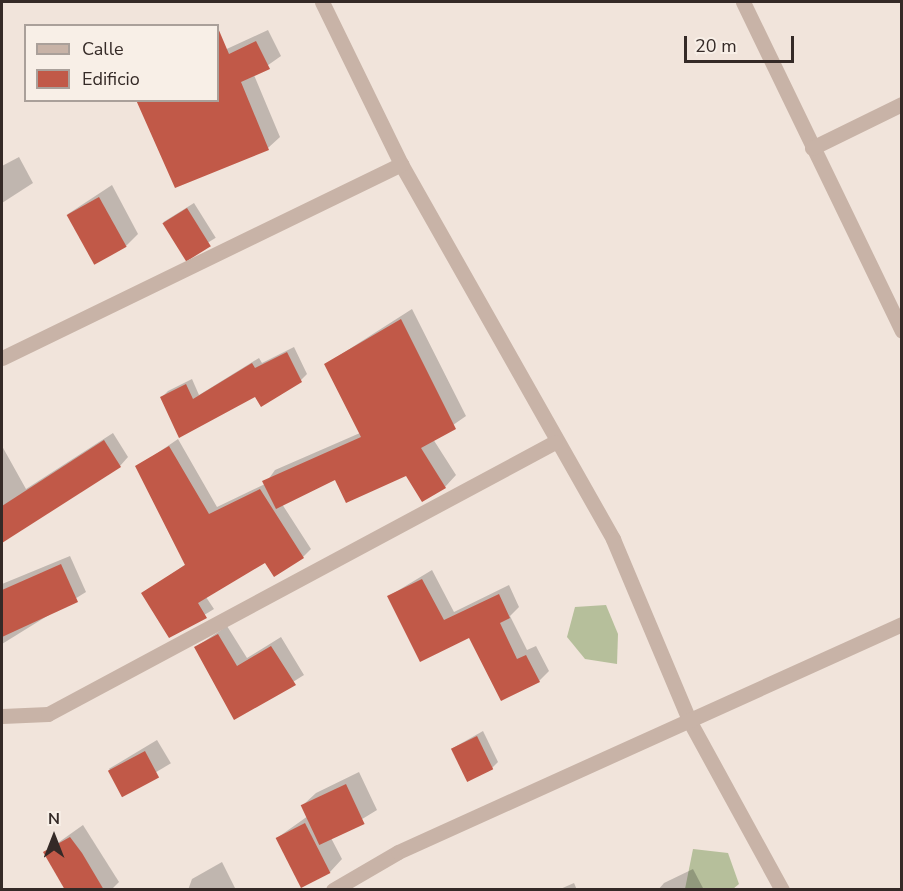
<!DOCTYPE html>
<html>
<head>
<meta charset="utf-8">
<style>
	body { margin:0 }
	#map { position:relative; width:903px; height:891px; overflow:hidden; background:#f1e4db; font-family:"Nunito Sans",sans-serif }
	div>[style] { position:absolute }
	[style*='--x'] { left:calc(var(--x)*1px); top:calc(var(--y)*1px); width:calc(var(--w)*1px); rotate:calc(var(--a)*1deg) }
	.green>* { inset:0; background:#b6bf9b }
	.shadow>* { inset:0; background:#0003; transform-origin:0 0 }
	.building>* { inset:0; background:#c15948; transform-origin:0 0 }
	.street>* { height:15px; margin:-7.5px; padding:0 7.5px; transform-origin:7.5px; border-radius:7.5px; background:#c8b3a7 }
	span { translate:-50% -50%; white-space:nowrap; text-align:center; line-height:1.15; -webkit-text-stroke:4.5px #f8efe7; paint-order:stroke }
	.frame { position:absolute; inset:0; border:3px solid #352a27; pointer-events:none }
	.legend { position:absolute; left:24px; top:24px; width:195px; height:78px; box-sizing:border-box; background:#f8efe7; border:2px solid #aaa09a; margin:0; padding:8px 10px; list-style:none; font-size:18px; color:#352a27 }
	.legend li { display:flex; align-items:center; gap:12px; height:30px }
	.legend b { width:30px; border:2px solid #aaa09a }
	.north { position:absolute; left:24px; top:807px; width:60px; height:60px; -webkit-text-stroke:4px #f8efe7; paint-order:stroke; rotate:0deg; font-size:16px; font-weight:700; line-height:24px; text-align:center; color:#352a27 }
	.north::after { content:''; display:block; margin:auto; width:21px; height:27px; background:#352a27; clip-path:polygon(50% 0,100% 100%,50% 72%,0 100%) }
	.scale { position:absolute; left:684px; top:36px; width:110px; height:27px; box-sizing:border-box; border:3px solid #352a27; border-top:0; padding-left:8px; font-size:18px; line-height:21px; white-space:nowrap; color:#352a27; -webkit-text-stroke:4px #f8efe7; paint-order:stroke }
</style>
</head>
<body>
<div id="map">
	<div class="green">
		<div style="clip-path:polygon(606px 605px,618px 634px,617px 664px,585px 659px,567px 637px,575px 607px)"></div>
		<div style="clip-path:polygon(693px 849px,728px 853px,739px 884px,733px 889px,685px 889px)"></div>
	</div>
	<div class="shadow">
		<div style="clip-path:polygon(268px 30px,281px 56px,254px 75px,280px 137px,268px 148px,218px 100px,218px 53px)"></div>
		<div style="clip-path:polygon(19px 157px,33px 183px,2px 203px,2px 166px)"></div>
		<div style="clip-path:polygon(112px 185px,138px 234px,126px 246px,68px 214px)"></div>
		<div style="left:194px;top:203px;width:41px;height:36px;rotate:58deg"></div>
		<div style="clip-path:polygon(412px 309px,466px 416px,433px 439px,456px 475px,445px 487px,407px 474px,336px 478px,282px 504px,311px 549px,303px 557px,266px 561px,206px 597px,214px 609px,170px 636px,143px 594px,186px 564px,137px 467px,178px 439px,217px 507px,265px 484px,275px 470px,360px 433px,326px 364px)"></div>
		<div style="clip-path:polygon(294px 347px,307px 374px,301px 380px,256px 395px,180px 436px,162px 397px,168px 391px,192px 379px,199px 395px,259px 358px,262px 363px)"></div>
		<div style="clip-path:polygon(113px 433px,128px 457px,120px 466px,2px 542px,2px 446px,26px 489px)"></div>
		<div style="clip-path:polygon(70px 556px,86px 592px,2px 644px,2px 584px)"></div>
		<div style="clip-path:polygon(432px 570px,454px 612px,509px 585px,519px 607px,510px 616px,527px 650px,536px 646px,549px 671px,539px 681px,470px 636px,389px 596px)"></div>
		<div style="clip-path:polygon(227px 626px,247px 658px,281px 637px,304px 675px,235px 718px,196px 647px)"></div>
		<div style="clip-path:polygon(483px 731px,498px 762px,492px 768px,453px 748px)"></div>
		<div style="left:157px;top:740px;width:27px;height:56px;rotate:59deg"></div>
		<div style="clip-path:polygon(359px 772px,377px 810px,331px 838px,342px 859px,330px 872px,277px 838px,308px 816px,303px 805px,316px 793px)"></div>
		<div style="clip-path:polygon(83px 825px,119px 882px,111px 890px,67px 890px,45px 852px)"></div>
		<div style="clip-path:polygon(222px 862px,236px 890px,188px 890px,192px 879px)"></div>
		<div style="clip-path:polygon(693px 869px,704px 890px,658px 890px,664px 883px)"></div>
		<div style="clip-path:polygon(574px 883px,577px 890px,558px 890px)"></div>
	</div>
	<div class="building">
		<div style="clip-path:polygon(218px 28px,229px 54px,256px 41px,270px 69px,241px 82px,269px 150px,175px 188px,136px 100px,218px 100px)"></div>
		<div style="left:99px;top:197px;width:57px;height:37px;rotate:61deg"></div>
		<div style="left:187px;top:208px;width:45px;height:29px;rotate:58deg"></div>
		<div style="clip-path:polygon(401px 319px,456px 429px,421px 448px,446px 488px,422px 502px,406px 476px,346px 503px,335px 480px,276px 509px,262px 481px,361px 437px,324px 364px)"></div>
		<div style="clip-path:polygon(287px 352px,302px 382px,261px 407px,255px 397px,179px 438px,160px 397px,186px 384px,193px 399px,252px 363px,255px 368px)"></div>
		<div style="clip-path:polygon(104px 440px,121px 467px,2px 543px,2px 506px)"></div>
		<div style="clip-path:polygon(169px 446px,209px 514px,260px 489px,304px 558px,274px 577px,265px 563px,198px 603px,207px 618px,169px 638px,141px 593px,185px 565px,135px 466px)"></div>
		<div style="clip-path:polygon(61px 564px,78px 602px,2px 637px,2px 590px)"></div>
		<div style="clip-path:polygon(422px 579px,444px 620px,499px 594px,510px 618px,500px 623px,517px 659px,526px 655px,540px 682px,501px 701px,469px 638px,420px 662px,387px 596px)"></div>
		<div style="clip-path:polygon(218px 634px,237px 666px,271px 646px,296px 685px,234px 720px,194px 647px)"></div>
		<div style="left:477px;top:736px;width:37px;height:29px;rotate:64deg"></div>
		<div style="left:145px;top:751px;width:30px;height:42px;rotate:62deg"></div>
		<div style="left:346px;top:784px;width:44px;height:50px;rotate:65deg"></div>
		<div style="left:305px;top:823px;width:56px;height:33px;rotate:63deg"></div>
		<div style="clip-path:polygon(70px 837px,82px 853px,104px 890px,65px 890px,43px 852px)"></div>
	</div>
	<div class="street">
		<div style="--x:322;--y:2;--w:180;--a:64"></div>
		<div style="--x:401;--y:164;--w:431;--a:60.5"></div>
		<div style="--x:613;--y:539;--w:199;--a:67.2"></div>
		<div style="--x:690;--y:722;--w:192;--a:61.3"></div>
		<div style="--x:743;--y:2;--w:365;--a:64.2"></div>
		<div style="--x:812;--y:148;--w:100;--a:-26.1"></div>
		<div style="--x:2;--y:358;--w:444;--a:-25.9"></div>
		<div style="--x:2;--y:716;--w:46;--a:-2.5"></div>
		<div style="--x:48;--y:714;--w:575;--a:-28.21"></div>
		<div style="--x:333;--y:890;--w:75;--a:-30.3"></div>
		<div style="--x:398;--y:852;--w:553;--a:-24.34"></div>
	</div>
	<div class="frame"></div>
	<ul class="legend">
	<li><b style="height:8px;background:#c8b3a7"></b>Calle</li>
	<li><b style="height:16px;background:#c15948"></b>Edificio</li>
	</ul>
	<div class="north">N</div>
	<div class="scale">20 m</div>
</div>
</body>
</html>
